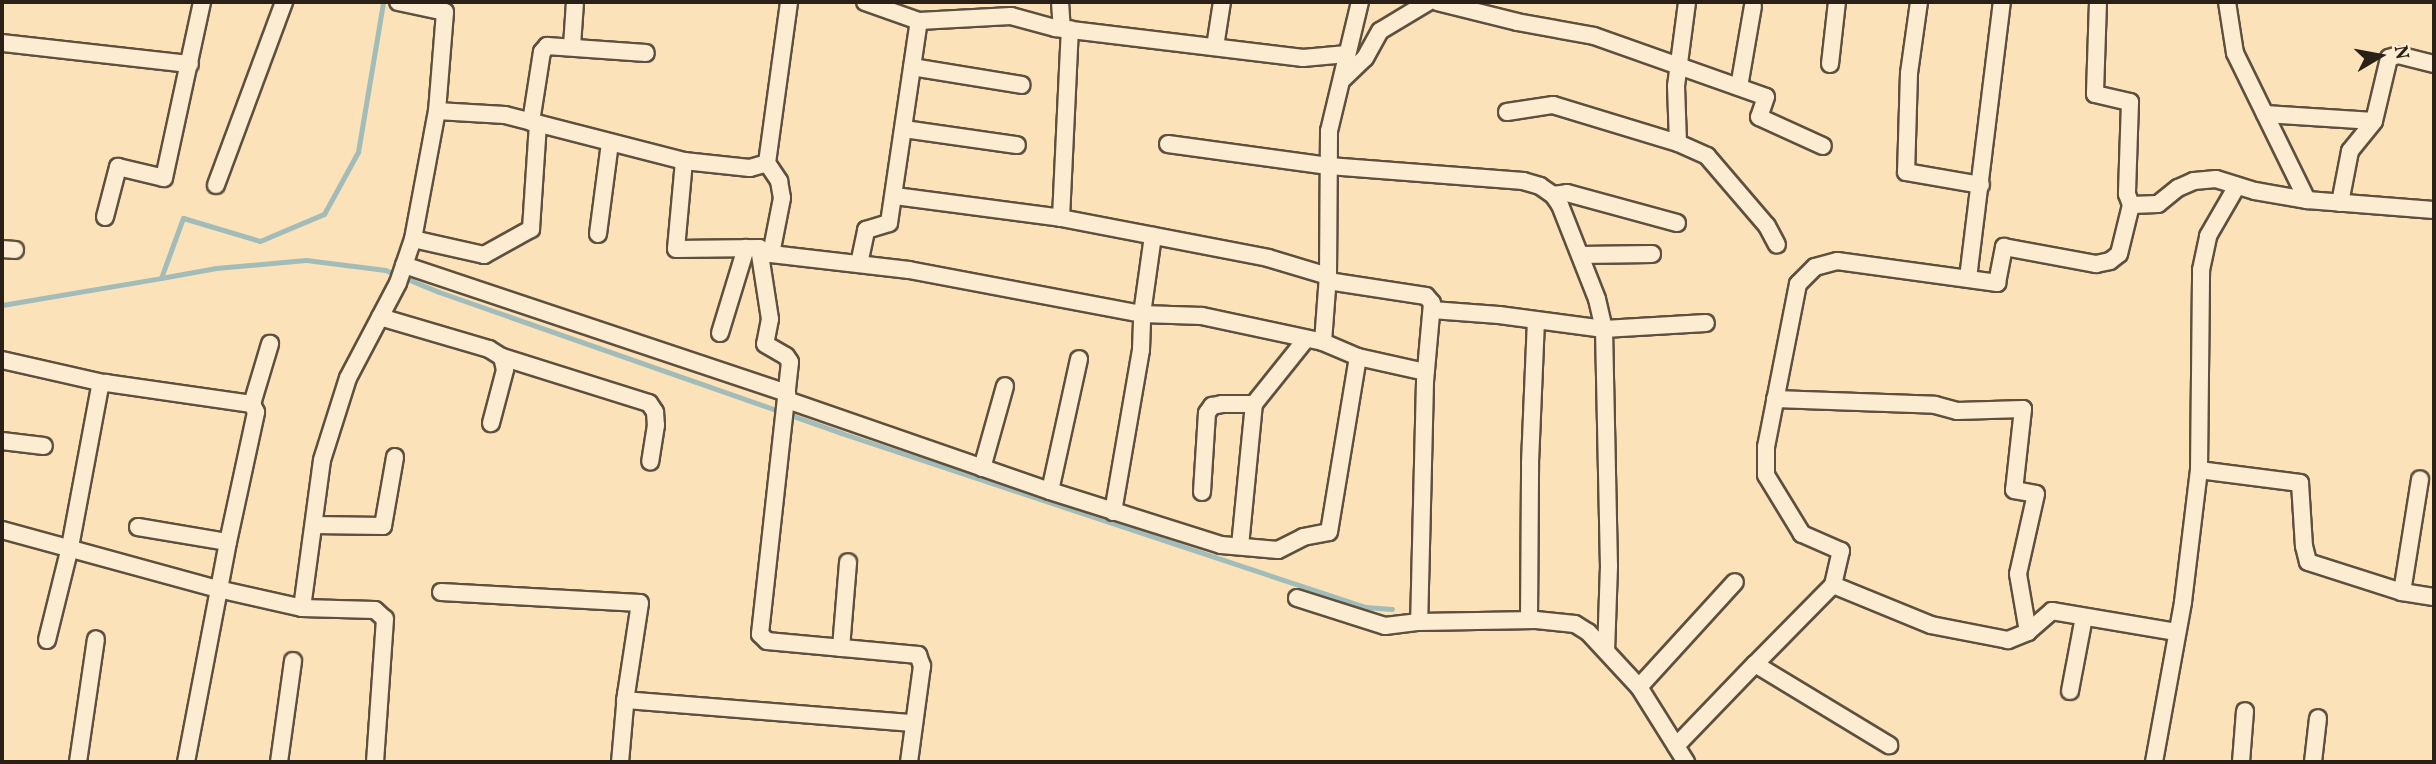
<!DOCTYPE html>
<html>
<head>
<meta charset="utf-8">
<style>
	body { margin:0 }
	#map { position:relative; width:2436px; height:764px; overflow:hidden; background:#fbe2b9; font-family:Vollkorn,serif }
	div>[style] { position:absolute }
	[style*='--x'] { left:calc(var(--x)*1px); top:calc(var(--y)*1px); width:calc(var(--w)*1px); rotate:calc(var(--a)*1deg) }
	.stream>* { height:5px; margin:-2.5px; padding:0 2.5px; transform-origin:2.5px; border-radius:2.5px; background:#a2bcb9 }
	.roads { filter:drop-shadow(2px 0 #5e503f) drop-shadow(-2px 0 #5e503f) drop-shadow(0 2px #5e503f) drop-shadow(0 -2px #5e503f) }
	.minor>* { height:16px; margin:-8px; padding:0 8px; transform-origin:8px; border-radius:8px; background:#fcecd2 }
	span { translate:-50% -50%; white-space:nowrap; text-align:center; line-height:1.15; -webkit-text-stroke:5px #fcecd2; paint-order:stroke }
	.frame { position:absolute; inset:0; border:4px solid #2a2016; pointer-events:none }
	.north { position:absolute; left:2345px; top:21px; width:70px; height:70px; -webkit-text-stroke:5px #fcecd2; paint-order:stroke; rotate:80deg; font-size:19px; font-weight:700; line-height:28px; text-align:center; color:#2a2016 }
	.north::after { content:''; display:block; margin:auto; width:24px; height:32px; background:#2a2016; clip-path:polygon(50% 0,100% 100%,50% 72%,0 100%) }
</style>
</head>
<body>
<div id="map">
	<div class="stream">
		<div style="--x:161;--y:278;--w:56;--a:-10.3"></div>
		<div style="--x:216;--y:268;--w:90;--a:-5.1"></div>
		<div style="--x:306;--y:260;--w:80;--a:7.2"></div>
		<div style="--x:385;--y:270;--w:58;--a:22.2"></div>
		<div style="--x:439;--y:292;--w:426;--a:19.3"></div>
		<div style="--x:841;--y:433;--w:552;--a:18.37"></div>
		<div style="--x:1365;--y:607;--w:27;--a:4"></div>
		<div style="--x:2;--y:305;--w:161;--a:-9.6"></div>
		<div style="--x:161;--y:278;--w:64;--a:-69.9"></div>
		<div style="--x:183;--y:218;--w:80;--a:16.6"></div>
		<div style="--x:260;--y:241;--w:69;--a:-22.9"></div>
		<div style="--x:324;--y:214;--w:71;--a:-61.3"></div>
		<div style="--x:358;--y:152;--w:152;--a:-80.5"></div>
	</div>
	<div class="roads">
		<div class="minor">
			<div style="--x:398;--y:2;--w:48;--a:12"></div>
			<div style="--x:445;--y:12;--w:99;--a:94.6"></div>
			<div style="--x:437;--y:111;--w:68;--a:3.4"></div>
			<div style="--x:505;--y:115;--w:185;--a:14.4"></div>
			<div style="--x:684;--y:161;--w:66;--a:6.1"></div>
			<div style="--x:750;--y:168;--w:18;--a:-16"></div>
			<div style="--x:767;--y:163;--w:162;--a:-82.2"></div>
			<div style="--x:865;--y:2;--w:57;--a:19.4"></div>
			<div style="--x:919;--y:21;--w:92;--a:-3.1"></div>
			<div style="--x:1011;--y:16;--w:46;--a:15.3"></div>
			<div style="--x:1055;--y:28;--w:250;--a:6.9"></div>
			<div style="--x:1303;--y:58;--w:44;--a:-5.2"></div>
			<div style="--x:1060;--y:2;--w:26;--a:86"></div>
			<div style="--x:1437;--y:2;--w:82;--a:14"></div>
			<div style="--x:1517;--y:22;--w:78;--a:10.3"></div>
			<div style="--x:1594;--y:36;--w:182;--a:19.5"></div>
			<div style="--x:1766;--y:97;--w:21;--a:109"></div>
			<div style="--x:1759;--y:117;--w:70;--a:24.4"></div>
			<div style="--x:1919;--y:2;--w:72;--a:98"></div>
			<div style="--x:1909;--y:73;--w:99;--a:91.7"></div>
			<div style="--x:1906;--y:172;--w:76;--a:9.8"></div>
			<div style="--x:2098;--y:2;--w:92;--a:91.9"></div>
			<div style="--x:2095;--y:94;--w:36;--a:13"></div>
			<div style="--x:2130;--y:102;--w:92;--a:91.9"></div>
			<div style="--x:2127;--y:194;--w:12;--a:70"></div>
			<div style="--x:2227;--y:2;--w:52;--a:81.1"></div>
			<div style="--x:2235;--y:53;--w:164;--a:63.9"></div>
			<div style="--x:2;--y:43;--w:189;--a:6.4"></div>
			<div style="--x:572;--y:46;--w:44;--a:-86.1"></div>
			<div style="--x:1215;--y:47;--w:46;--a:-81.2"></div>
			<div style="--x:1830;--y:64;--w:62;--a:-83.6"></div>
			<div style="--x:912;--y:67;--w:111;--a:9.3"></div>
			<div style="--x:1343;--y:79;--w:30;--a:-44"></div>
			<div style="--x:1365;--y:58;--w:31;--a:-61"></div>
			<div style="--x:1380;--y:31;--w:56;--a:-31.1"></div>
			<div style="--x:1739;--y:87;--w:82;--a:-80.2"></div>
			<div style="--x:1507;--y:112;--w:47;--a:-8.7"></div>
			<div style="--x:1553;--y:105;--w:131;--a:16.9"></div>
			<div style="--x:1678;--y:143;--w:32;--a:24"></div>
			<div style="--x:1707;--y:156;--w:92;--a:49.4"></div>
			<div style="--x:1767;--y:226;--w:21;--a:62"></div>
			<div style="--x:2265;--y:114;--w:109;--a:3.7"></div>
			<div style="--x:531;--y:122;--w:71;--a:-81.1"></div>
			<div style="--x:542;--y:52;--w:8;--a:-50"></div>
			<div style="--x:547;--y:46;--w:99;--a:4"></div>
			<div style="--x:904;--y:129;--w:114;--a:8.1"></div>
			<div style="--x:1678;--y:143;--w:57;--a:-92"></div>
			<div style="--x:1676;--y:86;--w:85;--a:-82.5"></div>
			<div style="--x:1168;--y:144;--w:162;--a:7.8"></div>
			<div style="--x:1329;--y:166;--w:195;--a:4.4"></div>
			<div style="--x:1523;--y:181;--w:18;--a:16"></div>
			<div style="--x:1540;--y:186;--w:16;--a:35"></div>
			<div style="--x:1553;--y:195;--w:12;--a:55"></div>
			<div style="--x:1560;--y:205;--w:101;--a:68.5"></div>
			<div style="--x:1597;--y:299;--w:31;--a:77"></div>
			<div style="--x:1604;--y:329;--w:237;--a:88.8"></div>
			<div style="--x:1609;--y:566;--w:85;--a:92"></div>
			<div style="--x:684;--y:161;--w:88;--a:95.2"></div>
			<div style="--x:676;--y:249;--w:83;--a:-0.7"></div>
			<div style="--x:759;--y:248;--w:13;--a:27"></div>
			<div style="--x:771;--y:254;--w:139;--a:6.6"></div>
			<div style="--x:909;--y:270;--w:237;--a:10.7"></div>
			<div style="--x:1142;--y:314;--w:60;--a:1.9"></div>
			<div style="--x:1202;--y:316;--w:124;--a:12.1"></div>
			<div style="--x:767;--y:163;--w:22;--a:56"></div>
			<div style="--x:779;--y:181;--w:17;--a:80"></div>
			<div style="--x:782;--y:198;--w:57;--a:101.1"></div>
			<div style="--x:216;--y:185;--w:195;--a:-69.6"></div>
			<div style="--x:1553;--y:195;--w:14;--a:-8"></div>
			<div style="--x:1567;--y:193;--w:114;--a:15.3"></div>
			<div style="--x:895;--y:196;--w:167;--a:7.5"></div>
			<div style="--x:1061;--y:218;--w:211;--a:10.9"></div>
			<div style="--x:1268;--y:258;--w:63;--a:16.7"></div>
			<div style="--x:2340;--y:203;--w:53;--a:-79.1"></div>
			<div style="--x:2350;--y:151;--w:38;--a:-51"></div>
			<div style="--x:2374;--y:121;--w:65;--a:-76.6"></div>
			<div style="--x:2389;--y:58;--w:9;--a:-18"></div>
			<div style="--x:2398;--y:55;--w:37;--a:14"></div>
			<div style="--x:105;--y:217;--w:52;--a:-75.4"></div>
			<div style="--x:118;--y:167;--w:47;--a:13.4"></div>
			<div style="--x:164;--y:178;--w:180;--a:-77.8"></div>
			<div style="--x:1061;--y:218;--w:189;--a:-87.3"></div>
			<div style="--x:598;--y:234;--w:92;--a:-82.5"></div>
			<div style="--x:413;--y:239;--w:130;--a:-79.4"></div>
			<div style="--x:759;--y:248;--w:72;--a:81.2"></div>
			<div style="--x:770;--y:319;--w:25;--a:101"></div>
			<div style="--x:765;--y:344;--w:24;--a:30"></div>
			<div style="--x:786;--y:356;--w:7;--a:56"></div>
			<div style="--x:790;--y:362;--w:274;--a:96.3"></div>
			<div style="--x:760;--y:634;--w:10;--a:45"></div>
			<div style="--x:767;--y:641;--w:152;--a:5.3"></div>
			<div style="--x:918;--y:655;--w:12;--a:70"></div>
			<div style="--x:922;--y:666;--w:97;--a:97.7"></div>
			<div style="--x:2;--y:249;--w:13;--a:4"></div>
			<div style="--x:1580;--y:255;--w:72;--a:-0.8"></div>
			<div style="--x:859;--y:264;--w:35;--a:-78"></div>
			<div style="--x:866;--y:230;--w:24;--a:-17"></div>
			<div style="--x:889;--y:223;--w:204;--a:-81.6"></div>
			<div style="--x:404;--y:265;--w:404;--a:18.5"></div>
			<div style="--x:1968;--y:278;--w:278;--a:-83"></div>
			<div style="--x:1328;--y:281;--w:99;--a:8.7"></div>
			<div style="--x:1426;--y:296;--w:9;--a:49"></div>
			<div style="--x:1432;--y:303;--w:79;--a:95.1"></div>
			<div style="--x:1425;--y:382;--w:240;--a:91.4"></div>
			<div style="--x:1432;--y:310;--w:67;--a:4.3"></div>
			<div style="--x:1499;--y:315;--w:106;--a:7.6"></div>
			<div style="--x:1604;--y:329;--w:102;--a:-3.4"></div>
			<div style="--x:380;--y:317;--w:114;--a:16.4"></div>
			<div style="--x:489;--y:349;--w:15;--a:32"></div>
			<div style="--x:502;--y:357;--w:13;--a:77"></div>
			<div style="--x:505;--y:370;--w:55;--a:104.8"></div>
			<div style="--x:720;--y:333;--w:89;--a:-73"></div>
			<div style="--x:502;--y:357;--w:154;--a:17.4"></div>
			<div style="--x:649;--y:403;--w:11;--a:56"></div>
			<div style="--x:655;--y:412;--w:13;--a:86"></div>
			<div style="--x:656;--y:425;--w:37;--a:99"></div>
			<div style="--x:1358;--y:357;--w:69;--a:12.6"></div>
			<div style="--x:2;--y:360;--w:104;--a:12.8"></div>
			<div style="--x:1775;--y:399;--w:160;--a:2.1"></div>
			<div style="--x:1935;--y:405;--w:23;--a:15"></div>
			<div style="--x:1957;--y:411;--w:66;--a:-1.7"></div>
			<div style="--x:2023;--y:409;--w:81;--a:96.3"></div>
			<div style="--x:2014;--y:490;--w:22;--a:10"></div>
			<div style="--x:2036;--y:494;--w:82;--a:102.7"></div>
			<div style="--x:2018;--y:574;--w:59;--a:80.2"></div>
			<div style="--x:787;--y:400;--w:278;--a:19.1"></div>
			<div style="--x:1050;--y:491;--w:179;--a:17.5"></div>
			<div style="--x:1221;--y:545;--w:57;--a:5"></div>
			<div style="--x:1278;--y:550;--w:28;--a:-27"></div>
			<div style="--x:1303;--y:537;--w:26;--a:-11"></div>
			<div style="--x:1329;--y:532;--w:177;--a:-80.6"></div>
			<div style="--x:1358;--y:357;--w:38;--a:-157"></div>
			<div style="--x:1323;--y:342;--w:66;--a:-85.7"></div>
			<div style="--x:1328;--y:276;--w:145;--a:-89.6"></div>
			<div style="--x:1329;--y:131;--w:133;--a:-76.5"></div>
			<div style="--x:2;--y:441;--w:42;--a:6.8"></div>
			<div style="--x:982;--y:468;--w:85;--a:-74.3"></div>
			<div style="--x:2199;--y:470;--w:200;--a:-89.4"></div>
			<div style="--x:2201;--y:270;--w:35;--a:-78"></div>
			<div style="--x:2208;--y:236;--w:58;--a:-59.9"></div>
			<div style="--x:1050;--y:491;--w:135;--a:-77.6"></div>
			<div style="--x:1202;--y:492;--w:79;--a:-86.4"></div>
			<div style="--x:1207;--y:413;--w:9;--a:-54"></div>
			<div style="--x:1212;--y:406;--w:10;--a:-11"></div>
			<div style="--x:1222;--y:404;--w:32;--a:0"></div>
			<div style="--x:1113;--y:512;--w:164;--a:-80.2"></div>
			<div style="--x:1141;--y:350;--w:36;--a:-88"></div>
			<div style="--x:1142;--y:314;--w:79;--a:-82"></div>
			<div style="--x:314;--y:525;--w:69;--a:0.8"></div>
			<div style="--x:383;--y:526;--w:70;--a:-80.1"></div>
			<div style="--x:138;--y:527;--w:91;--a:9.5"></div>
			<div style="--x:228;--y:542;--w:224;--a:100.8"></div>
			<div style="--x:2;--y:530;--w:224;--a:15.3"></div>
			<div style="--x:218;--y:589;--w:86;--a:12.7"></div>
			<div style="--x:302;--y:608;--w:149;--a:-82.3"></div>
			<div style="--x:322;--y:460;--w:86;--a:-72.4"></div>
			<div style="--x:348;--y:378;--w:107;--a:-62.2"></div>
			<div style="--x:398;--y:283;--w:46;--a:-71.2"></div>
			<div style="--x:413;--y:239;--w:73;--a:12.7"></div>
			<div style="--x:484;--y:255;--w:54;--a:-29"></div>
			<div style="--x:531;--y:229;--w:105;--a:-86.2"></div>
			<div style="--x:228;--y:542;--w:133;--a:-77.8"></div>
			<div style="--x:256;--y:412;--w:9;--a:-117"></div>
			<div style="--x:252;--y:404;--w:63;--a:-73.3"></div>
			<div style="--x:1240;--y:546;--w:143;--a:-84.4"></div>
			<div style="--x:1254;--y:404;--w:83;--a:-51.3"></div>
			<div style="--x:1833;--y:585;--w:111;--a:134.6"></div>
			<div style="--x:1755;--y:664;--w:157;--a:31.2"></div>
			<div style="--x:441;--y:592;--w:199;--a:3.2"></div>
			<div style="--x:640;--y:603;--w:92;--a:98.7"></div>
			<div style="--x:626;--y:694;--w:68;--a:95"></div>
			<div style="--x:2402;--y:592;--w:114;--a:-80.9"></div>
			<div style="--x:1297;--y:598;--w:92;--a:17.7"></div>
			<div style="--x:1385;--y:626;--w:34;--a:-7"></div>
			<div style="--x:1419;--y:622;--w:117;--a:-1"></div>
			<div style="--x:1536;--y:620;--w:39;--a:6"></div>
			<div style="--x:1575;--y:624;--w:15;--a:32"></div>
			<div style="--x:1588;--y:632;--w:75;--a:47.2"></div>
			<div style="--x:1639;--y:687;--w:89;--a:57.9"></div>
			<div style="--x:302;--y:608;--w:73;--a:1.6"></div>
			<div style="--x:375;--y:610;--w:13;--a:42"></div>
			<div style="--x:385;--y:619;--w:143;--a:94"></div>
			<div style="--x:1529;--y:620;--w:157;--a:-89.6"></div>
			<div style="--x:1530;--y:463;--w:143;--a:-87.6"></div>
			<div style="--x:2176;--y:632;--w:126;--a:-170.4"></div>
			<div style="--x:2052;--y:611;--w:32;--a:139"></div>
			<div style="--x:2028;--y:632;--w:22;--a:158"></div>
			<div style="--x:2008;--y:640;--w:78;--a:-169"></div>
			<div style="--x:1931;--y:625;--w:106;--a:-157.8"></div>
			<div style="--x:1833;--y:585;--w:35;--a:-77"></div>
			<div style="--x:1841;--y:551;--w:43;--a:-156.4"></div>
			<div style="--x:1802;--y:534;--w:69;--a:-121.4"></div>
			<div style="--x:1766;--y:475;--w:28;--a:-90"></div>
			<div style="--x:1766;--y:447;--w:166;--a:-78.9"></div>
			<div style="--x:1798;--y:284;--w:24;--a:-45"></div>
			<div style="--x:1815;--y:267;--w:23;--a:-15"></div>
			<div style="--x:1837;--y:261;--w:162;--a:7.8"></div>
			<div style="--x:1997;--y:283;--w:37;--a:-79"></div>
			<div style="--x:2004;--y:247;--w:94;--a:10.5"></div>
			<div style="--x:2096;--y:264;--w:14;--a:-12"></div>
			<div style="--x:2110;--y:261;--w:11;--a:-38"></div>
			<div style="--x:2119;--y:254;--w:50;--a:-76.2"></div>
			<div style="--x:2131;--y:205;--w:27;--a:-2"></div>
			<div style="--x:2158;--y:204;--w:26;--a:-39"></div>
			<div style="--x:2178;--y:188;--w:17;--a:-24"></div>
			<div style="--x:2194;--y:181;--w:22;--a:-5"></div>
			<div style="--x:2216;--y:179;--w:41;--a:17.1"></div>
			<div style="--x:2255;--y:191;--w:53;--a:9.8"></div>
			<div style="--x:2307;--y:200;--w:127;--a:4.5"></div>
			<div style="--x:47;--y:640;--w:96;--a:-76.1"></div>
			<div style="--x:70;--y:547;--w:164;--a:-79.4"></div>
			<div style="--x:100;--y:386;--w:7;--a:-27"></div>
			<div style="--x:106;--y:383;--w:148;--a:8.2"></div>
			<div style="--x:841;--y:648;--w:86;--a:-85.3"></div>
			<div style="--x:1639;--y:687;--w:142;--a:-47.6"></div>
			<div style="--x:2070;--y:691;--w:75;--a:-79.3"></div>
			<div style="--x:625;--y:700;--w:290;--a:4.6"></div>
			<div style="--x:1676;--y:746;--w:114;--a:-46.1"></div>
			<div style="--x:78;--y:762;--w:124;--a:-81.7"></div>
			<div style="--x:279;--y:762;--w:102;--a:-82.1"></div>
			<div style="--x:2154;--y:762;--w:163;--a:-79.7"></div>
			<div style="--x:2183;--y:602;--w:133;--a:-83.1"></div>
			<div style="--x:2199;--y:470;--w:102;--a:7.3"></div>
			<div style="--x:2300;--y:483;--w:63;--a:86.4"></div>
			<div style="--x:2304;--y:546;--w:16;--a:76"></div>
			<div style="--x:2308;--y:562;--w:99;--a:17.7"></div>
			<div style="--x:2402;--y:592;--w:32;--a:9"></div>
			<div style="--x:2241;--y:762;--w:51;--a:-85.5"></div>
			<div style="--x:2313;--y:762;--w:44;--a:-83.5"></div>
		</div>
	</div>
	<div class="frame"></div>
	<div class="north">N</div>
</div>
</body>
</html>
